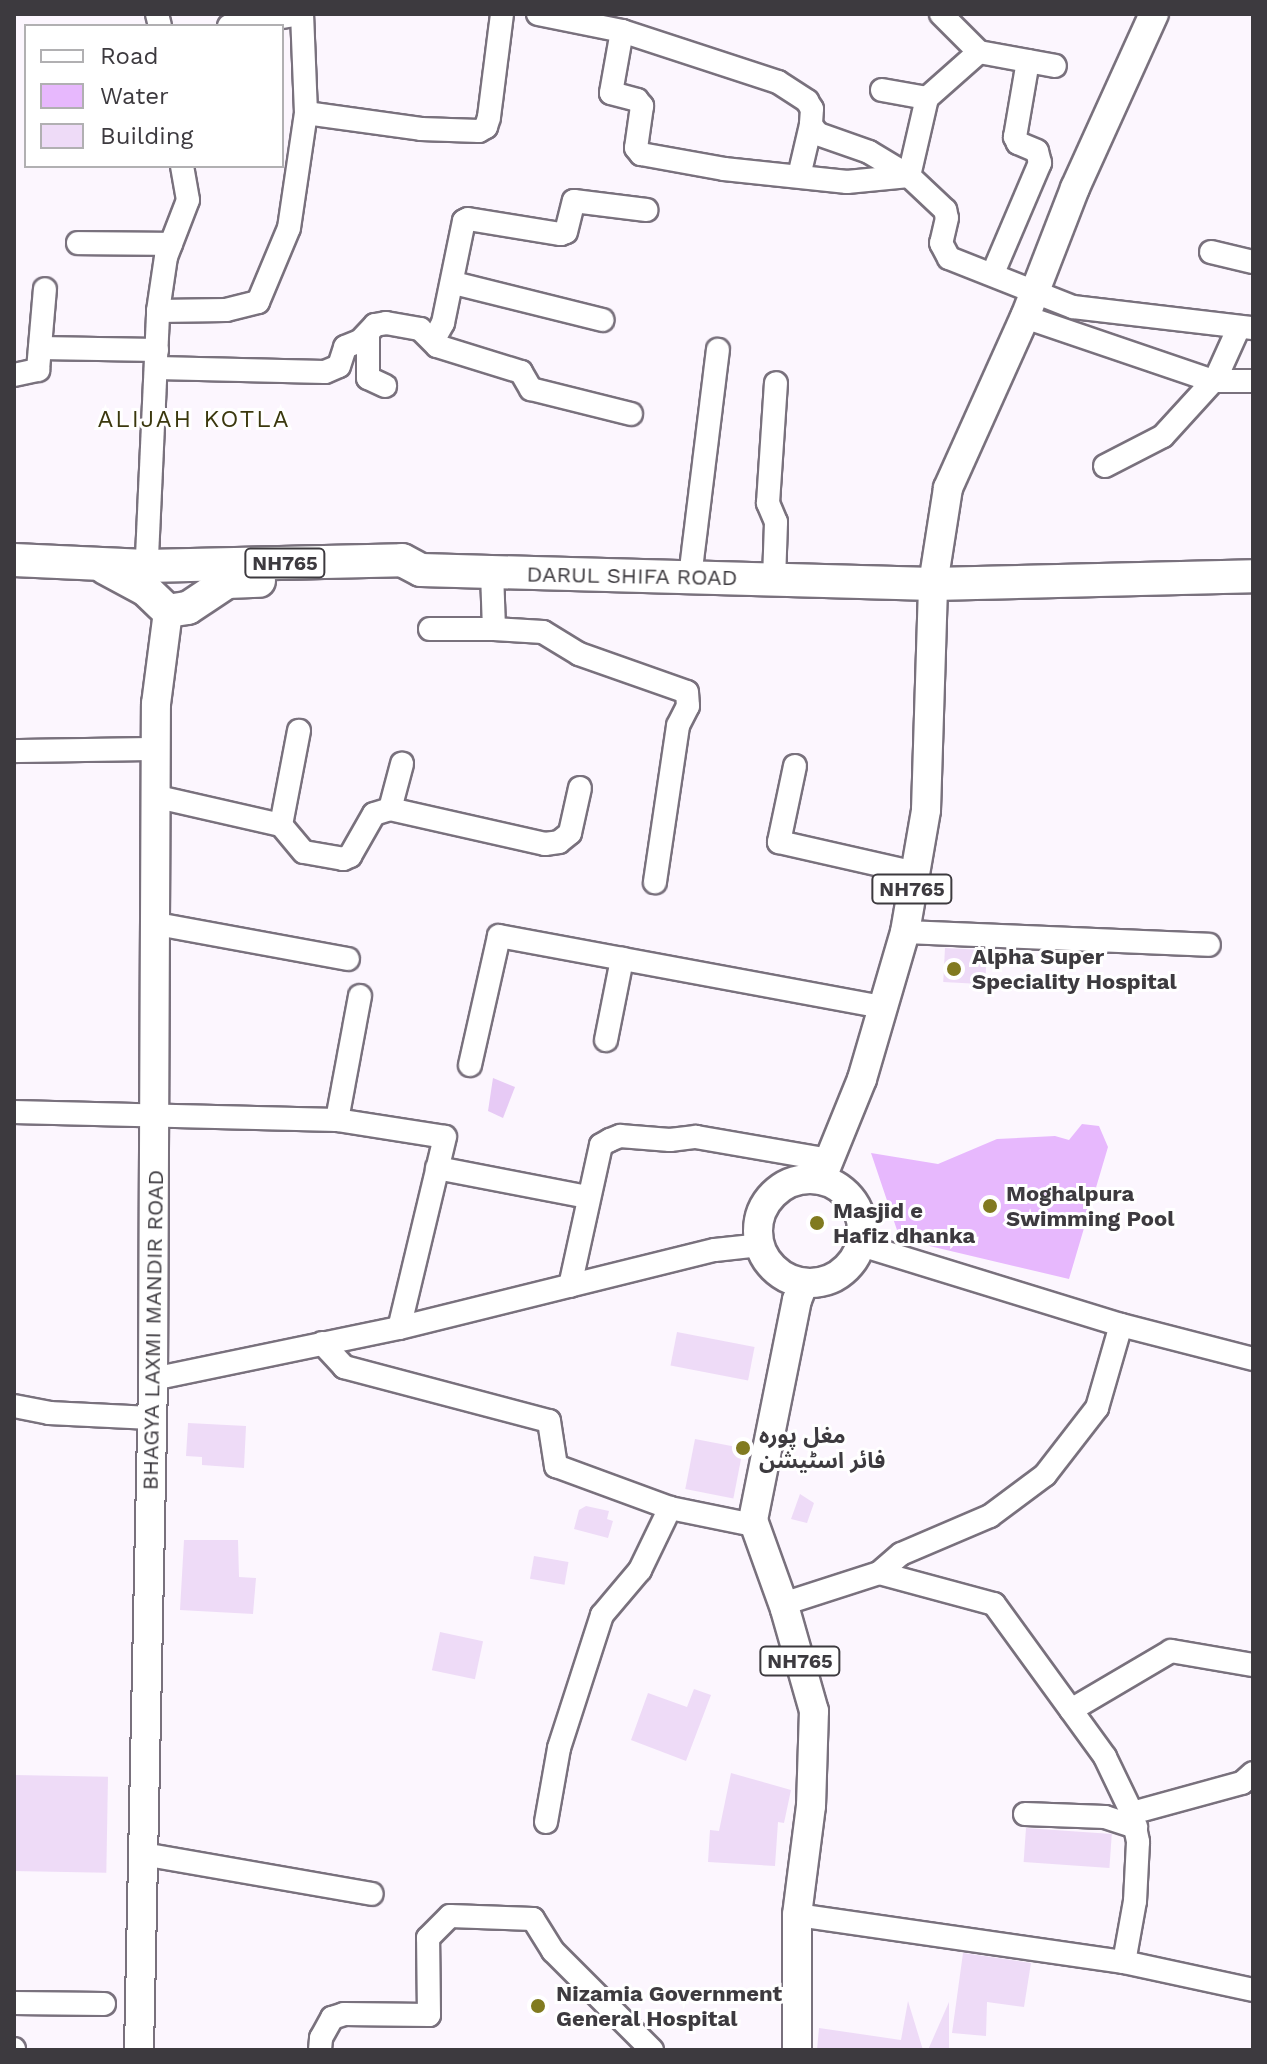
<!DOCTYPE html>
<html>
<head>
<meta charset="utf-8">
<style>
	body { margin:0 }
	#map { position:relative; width:1267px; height:2064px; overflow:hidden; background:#fcf6fe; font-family:"Work Sans","Noto Sans Arabic",sans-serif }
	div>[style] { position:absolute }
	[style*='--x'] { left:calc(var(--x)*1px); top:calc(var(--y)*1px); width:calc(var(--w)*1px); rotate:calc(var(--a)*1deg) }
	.green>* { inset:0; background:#e7caf5 }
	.water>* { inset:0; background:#e7b8fd }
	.building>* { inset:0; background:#eedbf7; transform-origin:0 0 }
	.roads { filter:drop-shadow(2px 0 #79717d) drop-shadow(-2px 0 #79717d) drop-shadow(0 2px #79717d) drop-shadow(0 -2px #79717d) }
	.minor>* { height:22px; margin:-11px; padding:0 11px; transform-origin:11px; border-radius:11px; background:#fff }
	.major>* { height:28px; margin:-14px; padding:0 14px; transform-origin:14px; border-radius:14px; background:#fff }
	.major>.ring { margin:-14px; padding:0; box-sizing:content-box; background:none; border:28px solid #fff; border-radius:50% }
	.highway>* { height:32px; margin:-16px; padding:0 16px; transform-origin:16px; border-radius:16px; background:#fff }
	.dots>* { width:22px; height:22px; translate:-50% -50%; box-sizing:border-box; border:4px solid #fff; border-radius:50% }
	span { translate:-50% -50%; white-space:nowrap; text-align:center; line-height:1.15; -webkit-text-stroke:6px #fff; paint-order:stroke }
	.shield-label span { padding:2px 6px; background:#fff; border:2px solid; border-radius:6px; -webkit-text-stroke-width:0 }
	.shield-label { font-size:20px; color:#3d3a3f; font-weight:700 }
	.street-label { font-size:22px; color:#3d3a3f }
	.poi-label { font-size:22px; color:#3d3a3f; font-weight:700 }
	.left { translate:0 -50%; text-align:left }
	.neighbourhood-label { font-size:24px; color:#3b380e; letter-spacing:2px }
	.frame { position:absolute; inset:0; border:16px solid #3d3a3f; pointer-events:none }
	.legend { position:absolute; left:24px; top:24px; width:260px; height:144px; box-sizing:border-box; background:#fff; border:2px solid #b1b0b2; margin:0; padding:10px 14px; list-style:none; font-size:24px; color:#3d3a3f }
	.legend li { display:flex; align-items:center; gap:16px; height:40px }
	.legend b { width:40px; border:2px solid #b1b0b2 }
</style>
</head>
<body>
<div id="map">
	<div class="green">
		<div style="clip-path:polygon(493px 1078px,515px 1087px,503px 1118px,488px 1111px)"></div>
	</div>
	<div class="water">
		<div style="clip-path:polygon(1082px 1124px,1099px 1126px,1108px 1147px,1069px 1279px,900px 1239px,871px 1153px,938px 1164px,997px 1139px,1055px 1136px,1069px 1140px)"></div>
	</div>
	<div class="building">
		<div style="left:945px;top:948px;width:42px;height:34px;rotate:3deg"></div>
		<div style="left:677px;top:1332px;width:79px;height:34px;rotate:11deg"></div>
		<div style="clip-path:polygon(188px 1423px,246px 1426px,244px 1468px,202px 1465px,202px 1457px,186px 1456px)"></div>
		<div style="left:695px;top:1439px;width:49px;height:51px;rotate:11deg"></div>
		<div style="clip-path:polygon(800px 1494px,814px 1503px,807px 1523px,791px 1519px)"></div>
		<div style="clip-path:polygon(586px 1506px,609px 1511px,607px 1519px,613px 1521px,608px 1538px,574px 1529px,579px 1510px)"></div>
		<div style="clip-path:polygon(184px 1540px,238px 1540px,239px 1577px,256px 1578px,253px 1614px,180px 1610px)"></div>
		<div style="left:534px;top:1556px;width:35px;height:23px;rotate:10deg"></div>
		<div style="left:440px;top:1632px;width:44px;height:39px;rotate:12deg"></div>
		<div style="clip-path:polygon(694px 1689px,711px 1695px,686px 1761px,631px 1740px,648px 1693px,687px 1707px)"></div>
		<div style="clip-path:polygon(731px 1773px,791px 1790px,784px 1823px,778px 1822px,775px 1866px,708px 1862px,710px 1830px,719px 1831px)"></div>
		<div style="left:14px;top:1775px;width:94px;height:96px;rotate:1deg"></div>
		<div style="left:1026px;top:1828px;width:86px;height:34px;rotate:4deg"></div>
		<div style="clip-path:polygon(963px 1953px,1031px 1963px,1024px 2007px,987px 2002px,986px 2036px,952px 2033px)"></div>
		<div style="clip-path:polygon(908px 2001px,923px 2050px,817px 2050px,819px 2028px,901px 2040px)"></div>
		<div style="clip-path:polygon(949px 2002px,949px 2050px,928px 2050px)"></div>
	</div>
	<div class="roads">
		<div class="minor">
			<div style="--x:157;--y:14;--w:12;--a:76"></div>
			<div style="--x:538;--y:14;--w:86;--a:11.4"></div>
			<div style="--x:622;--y:31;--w:164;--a:18.1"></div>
			<div style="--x:778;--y:82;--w:35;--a:33"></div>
			<div style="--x:807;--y:101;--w:9;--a:58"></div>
			<div style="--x:812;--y:109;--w:16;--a:94"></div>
			<div style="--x:811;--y:125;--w:11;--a:52"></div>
			<div style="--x:818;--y:134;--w:54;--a:19.4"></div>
			<div style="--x:869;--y:152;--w:47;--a:31"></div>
			<div style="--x:909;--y:176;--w:50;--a:43.4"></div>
			<div style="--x:945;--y:210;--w:8;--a:76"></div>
			<div style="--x:947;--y:218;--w:26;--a:103"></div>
			<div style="--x:941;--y:243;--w:17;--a:62"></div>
			<div style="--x:949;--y:258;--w:133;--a:21.6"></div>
			<div style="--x:1073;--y:307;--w:181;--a:6.7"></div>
			<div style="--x:941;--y:14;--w:54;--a:45"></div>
			<div style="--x:229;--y:26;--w:71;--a:-9.7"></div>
			<div style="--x:622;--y:31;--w:63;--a:100.1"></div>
			<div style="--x:611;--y:93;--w:27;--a:15"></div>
			<div style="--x:637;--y:100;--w:8;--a:50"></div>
			<div style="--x:642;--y:106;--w:42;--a:98.1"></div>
			<div style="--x:636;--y:148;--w:8;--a:50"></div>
			<div style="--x:641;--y:154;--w:84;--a:10.2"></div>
			<div style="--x:724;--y:169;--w:124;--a:6"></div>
			<div style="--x:847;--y:182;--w:62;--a:-5.5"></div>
			<div style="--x:909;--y:176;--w:80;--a:-77"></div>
			<div style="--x:927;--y:98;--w:69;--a:-41.5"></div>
			<div style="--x:979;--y:52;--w:77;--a:10.4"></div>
			<div style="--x:882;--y:90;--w:46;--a:10.1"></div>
			<div style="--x:306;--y:113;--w:116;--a:7.9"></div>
			<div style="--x:421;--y:129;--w:58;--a:2"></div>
			<div style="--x:479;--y:131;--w:8;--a:-30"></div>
			<div style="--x:486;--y:127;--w:10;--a:-73"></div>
			<div style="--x:489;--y:117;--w:104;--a:-82.8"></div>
			<div style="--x:799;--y:176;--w:52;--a:-76.8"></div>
			<div style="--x:78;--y:243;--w:93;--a:0.6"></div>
			<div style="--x:1211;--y:252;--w:43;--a:13.4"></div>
			<div style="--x:993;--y:273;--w:120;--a:-66.9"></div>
			<div style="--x:1040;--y:163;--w:12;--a:-104"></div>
			<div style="--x:1037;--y:151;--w:21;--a:-157"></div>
			<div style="--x:1018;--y:143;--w:7;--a:-117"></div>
			<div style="--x:1015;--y:137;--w:77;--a:-80.3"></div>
			<div style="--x:454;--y:283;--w:153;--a:14"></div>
			<div style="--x:158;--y:311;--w:68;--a:-0.8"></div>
			<div style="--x:226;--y:310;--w:33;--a:-14"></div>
			<div style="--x:258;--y:302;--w:80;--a:-67.3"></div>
			<div style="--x:289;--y:228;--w:116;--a:-81.6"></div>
			<div style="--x:306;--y:113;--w:99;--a:-92.3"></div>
			<div style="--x:1025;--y:317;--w:199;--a:18.8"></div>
			<div style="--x:1213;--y:381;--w:40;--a:0"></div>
			<div style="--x:368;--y:335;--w:43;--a:90"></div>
			<div style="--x:368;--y:378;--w:19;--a:25"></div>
			<div style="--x:433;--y:341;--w:21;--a:-61"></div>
			<div style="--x:443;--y:323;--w:104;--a:-78.4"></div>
			<div style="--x:464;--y:221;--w:4;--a:-27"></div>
			<div style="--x:468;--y:219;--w:94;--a:9.2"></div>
			<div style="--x:561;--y:234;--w:5;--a:-22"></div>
			<div style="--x:566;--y:232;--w:32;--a:-76"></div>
			<div style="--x:574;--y:201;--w:73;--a:7.1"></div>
			<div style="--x:40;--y:348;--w:117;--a:1"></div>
			<div style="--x:157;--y:368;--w:168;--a:1.4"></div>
			<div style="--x:325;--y:372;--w:15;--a:-23"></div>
			<div style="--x:339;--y:366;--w:20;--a:-72"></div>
			<div style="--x:345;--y:347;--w:16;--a:-22"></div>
			<div style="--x:360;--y:341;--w:22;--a:-47"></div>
			<div style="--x:375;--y:325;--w:11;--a:-10"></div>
			<div style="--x:386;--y:323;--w:35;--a:10"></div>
			<div style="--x:420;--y:329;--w:24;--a:45"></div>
			<div style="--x:437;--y:346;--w:88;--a:17.2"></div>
			<div style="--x:521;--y:372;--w:20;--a:60"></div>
			<div style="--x:531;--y:389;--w:103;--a:14"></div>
			<div style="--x:14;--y:375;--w:25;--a:-12"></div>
			<div style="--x:38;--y:370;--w:81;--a:-85.1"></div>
			<div style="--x:1105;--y:466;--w:65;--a:-27.3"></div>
			<div style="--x:1163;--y:436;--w:79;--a:-47.6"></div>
			<div style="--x:1216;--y:378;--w:56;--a:-65.7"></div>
			<div style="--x:492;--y:572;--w:57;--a:88"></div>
			<div style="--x:494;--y:629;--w:49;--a:3.5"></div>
			<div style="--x:543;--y:632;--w:42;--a:31.4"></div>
			<div style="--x:579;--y:654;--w:114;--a:19.4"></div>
			<div style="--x:687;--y:692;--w:14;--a:86"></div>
			<div style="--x:688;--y:706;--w:22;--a:117"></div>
			<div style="--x:678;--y:726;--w:158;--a:98.4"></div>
			<div style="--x:690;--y:577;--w:229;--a:-83"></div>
			<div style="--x:146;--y:579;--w:268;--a:-87.4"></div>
			<div style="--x:158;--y:311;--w:55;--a:-81.6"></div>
			<div style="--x:166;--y:257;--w:61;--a:-68.9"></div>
			<div style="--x:188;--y:200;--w:35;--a:-100"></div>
			<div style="--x:774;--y:580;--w:58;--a:-88"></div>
			<div style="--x:776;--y:522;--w:21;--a:-113"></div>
			<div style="--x:768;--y:503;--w:120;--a:-86.2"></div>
			<div style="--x:430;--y:629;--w:64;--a:0"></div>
			<div style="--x:14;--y:751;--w:142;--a:-0.8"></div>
			<div style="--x:795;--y:766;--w:78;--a:101.9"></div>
			<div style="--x:779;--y:842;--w:139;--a:12.8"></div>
			<div style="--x:158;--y:797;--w:126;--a:12.8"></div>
			<div style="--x:281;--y:825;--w:96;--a:-79.2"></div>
			<div style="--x:390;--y:809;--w:159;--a:12.7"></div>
			<div style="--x:545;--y:844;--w:14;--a:-8"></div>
			<div style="--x:559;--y:842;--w:14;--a:-39"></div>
			<div style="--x:570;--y:833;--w:46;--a:-77.5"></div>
			<div style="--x:281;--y:825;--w:35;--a:50"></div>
			<div style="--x:304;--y:852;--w:40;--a:10"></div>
			<div style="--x:343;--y:859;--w:8;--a:-23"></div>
			<div style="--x:350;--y:856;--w:48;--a:-60.3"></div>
			<div style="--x:374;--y:814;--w:17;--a:-17"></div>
			<div style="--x:390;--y:809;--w:47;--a:-75.1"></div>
			<div style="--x:157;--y:924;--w:194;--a:10.4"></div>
			<div style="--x:905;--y:932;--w:304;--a:2.4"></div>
			<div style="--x:606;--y:1040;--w:83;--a:-78.8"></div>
			<div style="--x:470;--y:1065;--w:132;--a:-77.3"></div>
			<div style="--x:499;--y:936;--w:391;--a:10.5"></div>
			<div style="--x:14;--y:1112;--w:323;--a:1.4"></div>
			<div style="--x:337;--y:1120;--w:109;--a:8.9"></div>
			<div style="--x:445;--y:1137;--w:196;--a:103.5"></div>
			<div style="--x:337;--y:1120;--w:126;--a:-79.5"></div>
			<div style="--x:437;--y:1168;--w:154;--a:10.9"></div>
			<div style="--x:861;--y:1245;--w:272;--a:17.1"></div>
			<div style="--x:1121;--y:1325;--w:136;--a:14.4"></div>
			<div style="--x:570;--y:1286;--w:144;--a:-77.6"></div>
			<div style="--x:601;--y:1145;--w:10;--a:-29"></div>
			<div style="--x:610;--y:1140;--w:11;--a:-22"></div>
			<div style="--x:620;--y:1136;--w:50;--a:4.6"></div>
			<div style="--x:670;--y:1140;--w:26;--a:-7"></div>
			<div style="--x:696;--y:1137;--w:135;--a:9.8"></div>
			<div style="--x:322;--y:1343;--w:33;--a:47"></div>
			<div style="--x:344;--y:1367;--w:212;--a:14.8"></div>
			<div style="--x:549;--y:1421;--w:46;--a:81.2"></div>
			<div style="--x:556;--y:1466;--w:121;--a:20.2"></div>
			<div style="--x:670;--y:1508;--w:85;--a:11.6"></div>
			<div style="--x:153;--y:1379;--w:251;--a:-11.7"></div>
			<div style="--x:399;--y:1328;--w:325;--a:-13.9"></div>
			<div style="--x:715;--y:1250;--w:45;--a:-6.3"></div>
			<div style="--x:14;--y:1406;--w:36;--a:11"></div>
			<div style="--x:49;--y:1413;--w:102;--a:2.8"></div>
			<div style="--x:879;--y:1573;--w:29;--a:-41"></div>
			<div style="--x:901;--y:1554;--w:97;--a:-23.1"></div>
			<div style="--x:990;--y:1516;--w:69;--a:-36.7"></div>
			<div style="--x:1045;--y:1475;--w:85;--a:-52.2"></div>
			<div style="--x:1097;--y:1408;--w:86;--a:-73.9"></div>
			<div style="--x:783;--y:1604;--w:101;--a:-17.9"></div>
			<div style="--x:879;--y:1573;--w:119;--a:15.1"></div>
			<div style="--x:994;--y:1604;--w:189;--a:54"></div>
			<div style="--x:1105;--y:1757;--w:62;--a:64.3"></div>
			<div style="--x:1132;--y:1813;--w:30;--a:78"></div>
			<div style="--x:1138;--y:1842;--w:59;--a:92.9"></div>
			<div style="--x:1135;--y:1901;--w:62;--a:100.2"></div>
			<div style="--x:1071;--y:1710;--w:116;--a:-30.5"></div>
			<div style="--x:1171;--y:1651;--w:83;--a:9.7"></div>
			<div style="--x:1132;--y:1813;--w:114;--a:-15.3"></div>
			<div style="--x:1242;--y:1783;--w:15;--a:-42"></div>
			<div style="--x:1025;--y:1814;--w:80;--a:2.1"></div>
			<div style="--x:1105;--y:1817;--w:33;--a:18"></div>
			<div style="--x:546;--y:1822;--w:75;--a:-80"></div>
			<div style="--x:559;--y:1748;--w:140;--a:-72.1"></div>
			<div style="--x:602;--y:1615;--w:59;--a:-49.8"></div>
			<div style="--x:640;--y:1570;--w:69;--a:-64.2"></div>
			<div style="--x:143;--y:1854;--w:232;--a:9.9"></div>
			<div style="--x:797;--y:1915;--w:330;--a:8.2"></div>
			<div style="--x:1124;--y:1962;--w:132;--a:12.2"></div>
			<div style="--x:14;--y:2003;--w:90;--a:0.6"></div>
			<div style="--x:14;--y:2049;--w:1;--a:90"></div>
			<div style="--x:320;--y:2050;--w:12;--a:-85"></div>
			<div style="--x:321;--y:2038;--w:23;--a:-61"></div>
			<div style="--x:332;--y:2018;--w:13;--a:-18"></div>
			<div style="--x:344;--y:2014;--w:85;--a:0.7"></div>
			<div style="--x:429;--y:2015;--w:77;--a:-90.7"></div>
			<div style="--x:428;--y:1938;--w:31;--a:-45"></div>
			<div style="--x:450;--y:1916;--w:83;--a:2.1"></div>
			<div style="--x:533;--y:1919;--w:38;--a:58"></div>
			<div style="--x:553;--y:1951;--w:140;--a:45"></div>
		</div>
		<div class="major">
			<div class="ring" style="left:758px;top:1179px;width:76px;height:76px"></div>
			<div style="--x:821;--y:1180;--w:109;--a:-67.9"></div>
			<div style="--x:862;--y:1079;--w:153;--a:-73.7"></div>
			<div style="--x:905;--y:932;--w:124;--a:-80.2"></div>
			<div style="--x:926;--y:810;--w:226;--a:-88.2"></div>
			<div style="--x:933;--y:584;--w:97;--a:-81.1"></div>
			<div style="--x:948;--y:488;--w:188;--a:-65.8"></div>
			<div style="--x:1025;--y:317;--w:138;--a:-68.8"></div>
			<div style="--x:1075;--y:188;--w:191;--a:-65.6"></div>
			<div style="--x:139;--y:2050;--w:671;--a:-88.8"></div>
			<div style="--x:153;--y:1379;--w:675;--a:-89.75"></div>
			<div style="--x:156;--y:704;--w:94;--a:-82.6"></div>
			<div style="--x:797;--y:2050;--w:135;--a:-90"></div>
			<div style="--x:797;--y:1915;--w:110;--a:-82.7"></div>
			<div style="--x:811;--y:1806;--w:95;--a:-88.2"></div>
			<div style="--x:814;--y:1711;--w:106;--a:-105.9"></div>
			<div style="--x:785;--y:1609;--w:95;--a:-109.8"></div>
			<div style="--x:753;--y:1520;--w:224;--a:-78.7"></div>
			<div style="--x:797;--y:1300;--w:18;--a:-68"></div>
		</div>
		<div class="highway">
			<div style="--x:14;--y:560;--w:132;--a:2.6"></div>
			<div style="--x:146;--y:566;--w:256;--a:-1.3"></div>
			<div style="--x:402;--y:560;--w:21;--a:28"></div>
			<div style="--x:421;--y:570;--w:512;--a:1.57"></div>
			<div style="--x:933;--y:584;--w:320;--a:-1.4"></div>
			<div style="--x:105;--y:568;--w:47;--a:28.2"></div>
			<div style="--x:146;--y:590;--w:30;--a:44"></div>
			<div style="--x:168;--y:611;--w:20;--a:-9"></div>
			<div style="--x:188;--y:608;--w:47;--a:-33.7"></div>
			<div style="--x:227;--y:582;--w:32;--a:-2"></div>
		</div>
	</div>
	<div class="dots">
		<div style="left:954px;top:969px;background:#817a20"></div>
		<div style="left:990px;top:1206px;background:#817a20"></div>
		<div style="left:817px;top:1223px;background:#817a20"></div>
		<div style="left:743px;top:1448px;background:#817a20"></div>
		<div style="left:538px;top:2006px;background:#817a20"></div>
	</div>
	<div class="shield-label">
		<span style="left:285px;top:563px">NH765</span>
		<span style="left:912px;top:889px">NH765</span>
		<span style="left:800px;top:1661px">NH765</span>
	</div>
	<div class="street-label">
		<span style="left:632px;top:576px;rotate:1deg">DARUL SHIFA ROAD</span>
		<span style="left:153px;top:1330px;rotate:-89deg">BHAGYA LAXMI MANDIR ROAD</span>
	</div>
	<div class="poi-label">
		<span class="left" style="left:972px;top:969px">Alpha Super<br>Speciality Hospital</span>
		<span class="left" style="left:1006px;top:1206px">Moghalpura<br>Swimming Pool</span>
		<span class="left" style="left:833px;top:1223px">Masjid e<br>Hafiz dhanka</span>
		<span class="left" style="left:759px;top:1448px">مغل پورہ<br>فائر اسٹیشن</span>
		<span class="left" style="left:556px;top:2006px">Nizamia Government<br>General Hospital</span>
	</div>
	<div class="neighbourhood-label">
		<span style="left:194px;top:420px">ALIJAH KOTLA</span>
	</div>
	<div class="frame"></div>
	<ul class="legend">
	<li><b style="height:10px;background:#fff"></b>Road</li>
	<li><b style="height:22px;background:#e7b8fd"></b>Water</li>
	<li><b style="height:22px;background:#eedbf7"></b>Building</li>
	</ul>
</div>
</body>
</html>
